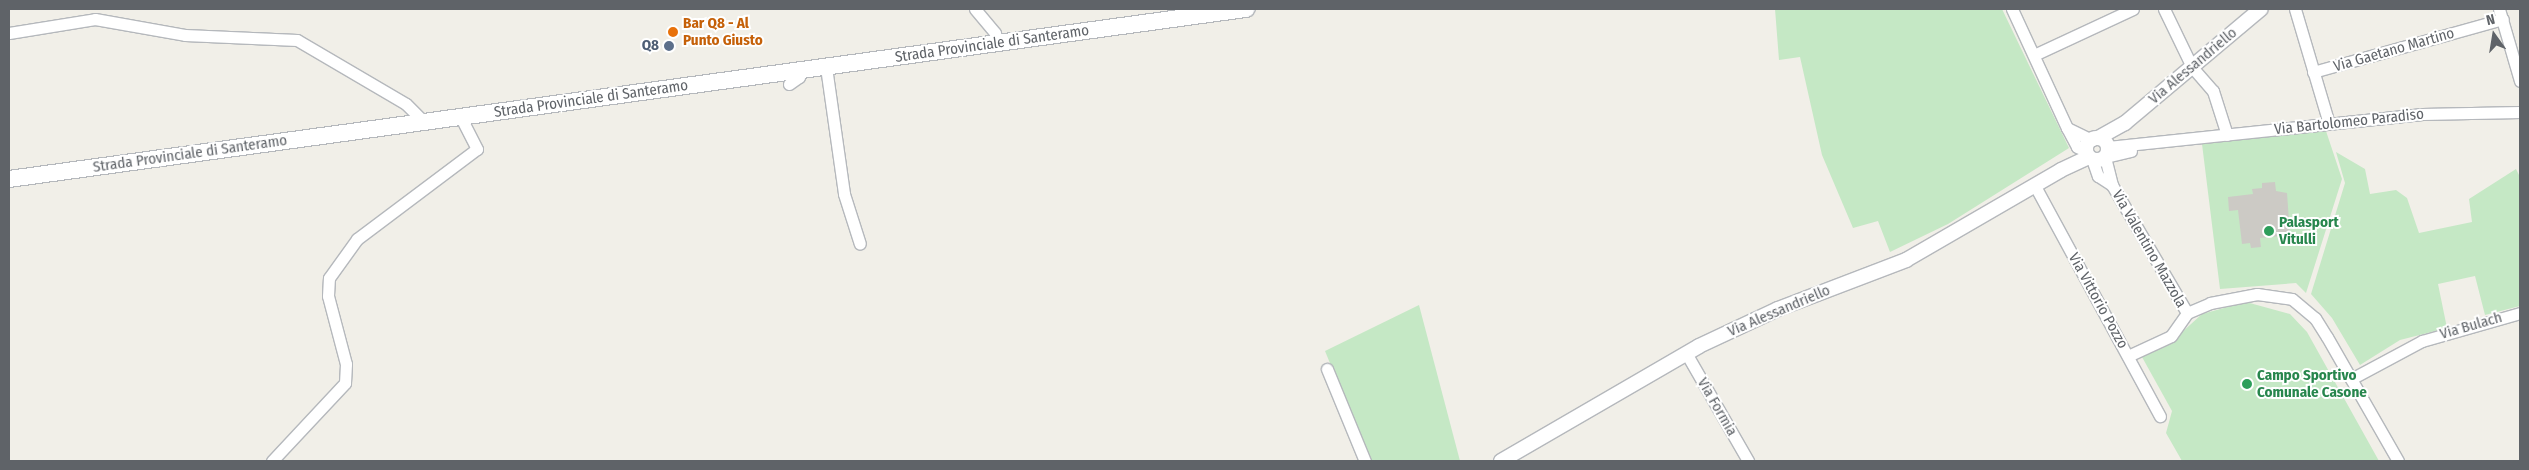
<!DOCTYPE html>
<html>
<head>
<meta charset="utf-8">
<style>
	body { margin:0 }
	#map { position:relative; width:2529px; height:470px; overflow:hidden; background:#f1efe8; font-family:"Fira Sans Condensed",sans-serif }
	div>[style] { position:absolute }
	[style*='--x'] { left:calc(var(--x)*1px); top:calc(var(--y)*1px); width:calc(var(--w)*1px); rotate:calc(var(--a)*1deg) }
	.green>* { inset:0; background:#c5e8c5 }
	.building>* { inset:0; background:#cccac5 }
	.roads { filter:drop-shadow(1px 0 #b5b8bc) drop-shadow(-1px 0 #b5b8bc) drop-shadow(0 1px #b5b8bc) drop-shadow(0 -1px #b5b8bc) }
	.minor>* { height:11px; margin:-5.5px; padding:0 5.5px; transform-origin:5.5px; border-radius:5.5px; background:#fff }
	.tertiary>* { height:14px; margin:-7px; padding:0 7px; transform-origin:7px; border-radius:7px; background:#fff }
	.tertiary>.ring { margin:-7px; padding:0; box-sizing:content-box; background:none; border:14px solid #fff; border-radius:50% }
	.secondary>* { height:16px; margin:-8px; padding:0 8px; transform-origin:8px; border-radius:8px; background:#fff }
	.dots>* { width:14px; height:14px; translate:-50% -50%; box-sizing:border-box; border:2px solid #fff; border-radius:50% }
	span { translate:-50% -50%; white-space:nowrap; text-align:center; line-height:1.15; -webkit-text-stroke:4px #fff; paint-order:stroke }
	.food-label { font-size:15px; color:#c56008; font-weight:700 }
	.left { translate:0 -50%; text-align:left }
	.street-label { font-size:15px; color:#5f6368 }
	.service-label { font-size:15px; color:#4e5e75; font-weight:700 }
	.right { translate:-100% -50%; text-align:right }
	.leisure-label { font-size:15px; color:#27864d; font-weight:700 }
	.frame { position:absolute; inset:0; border:10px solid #5f6368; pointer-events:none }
	.north { position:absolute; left:2469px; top:10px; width:50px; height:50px; -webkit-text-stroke:4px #fff; paint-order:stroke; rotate:347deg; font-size:14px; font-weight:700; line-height:20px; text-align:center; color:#5f6368 }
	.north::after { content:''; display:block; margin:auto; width:18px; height:22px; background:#5f6368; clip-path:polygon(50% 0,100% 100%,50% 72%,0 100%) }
</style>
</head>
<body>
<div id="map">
	<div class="green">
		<div style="clip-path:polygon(1775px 9px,2002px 9px,2069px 148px,1948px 224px,1890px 252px,1878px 221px,1853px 228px,1822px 155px,1800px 57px,1779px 60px)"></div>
		<div style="clip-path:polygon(2325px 128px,2342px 179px,2306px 293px,2296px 283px,2220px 289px,2202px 144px)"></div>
		<div style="clip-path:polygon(2336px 152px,2365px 169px,2370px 194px,2396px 190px,2407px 198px,2419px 233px,2472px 222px,2469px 199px,2516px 169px,2520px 177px,2520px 306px,2485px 315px,2475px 276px,2438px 284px,2447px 328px,2400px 340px,2360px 365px,2332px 318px,2311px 294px,2345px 183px)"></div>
		<div style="clip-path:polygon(2246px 302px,2290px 314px,2307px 332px,2379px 461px,2182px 461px,2166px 433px,2172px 411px,2142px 357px,2168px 345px,2202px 314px)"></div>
		<div style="clip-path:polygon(1419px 305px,1460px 461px,1370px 461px,1325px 351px)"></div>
	</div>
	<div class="building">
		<div style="clip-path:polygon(2275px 182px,2276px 191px,2287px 193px,2290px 235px,2260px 238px,2261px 247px,2251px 248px,2250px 243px,2242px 244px,2238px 210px,2229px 211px,2228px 197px,2253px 194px,2252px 189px,2262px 188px,2262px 183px)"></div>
	</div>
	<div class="roads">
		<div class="minor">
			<div style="--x:975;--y:9;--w:31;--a:50"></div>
			<div style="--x:995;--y:33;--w:10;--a:79"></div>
			<div style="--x:2012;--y:9;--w:131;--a:65.2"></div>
			<div style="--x:2067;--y:128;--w:21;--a:62"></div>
			<div style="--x:2077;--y:147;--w:10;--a:24"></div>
			<div style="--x:2164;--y:9;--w:64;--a:64.2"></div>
			<div style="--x:2192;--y:67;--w:32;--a:49"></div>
			<div style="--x:2213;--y:91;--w:46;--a:72.3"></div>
			<div style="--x:2295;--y:9;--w:120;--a:73.5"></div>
			<div style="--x:2499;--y:9;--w:75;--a:73.7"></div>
			<div style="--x:9;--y:33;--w:87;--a:-9.2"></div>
			<div style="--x:95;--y:19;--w:91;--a:10.1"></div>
			<div style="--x:185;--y:35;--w:112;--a:2.6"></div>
			<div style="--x:297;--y:40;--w:126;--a:30.4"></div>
			<div style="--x:406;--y:104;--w:25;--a:45"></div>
			<div style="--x:2034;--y:55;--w:109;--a:-24.9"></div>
			<div style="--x:826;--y:67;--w:128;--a:81.9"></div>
			<div style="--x:844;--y:194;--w:52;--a:72.3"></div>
			<div style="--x:2313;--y:72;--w:197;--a:-15.6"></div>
			<div style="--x:789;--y:84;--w:12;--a:-35"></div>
			<div style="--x:799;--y:77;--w:6;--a:-99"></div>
			<div style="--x:2067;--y:128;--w:28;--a:26"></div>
			<div style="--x:2108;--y:147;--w:316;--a:-6"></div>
			<div style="--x:2422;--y:114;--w:98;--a:-1.2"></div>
			<div style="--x:2131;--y:151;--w:27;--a:167"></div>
			<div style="--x:2105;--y:157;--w:29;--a:76"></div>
			<div style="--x:2112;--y:185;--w:148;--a:59.6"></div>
			<div style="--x:2092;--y:159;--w:18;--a:71"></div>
			<div style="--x:2098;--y:176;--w:17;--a:33"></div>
			<div style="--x:2035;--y:186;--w:262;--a:61.5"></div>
			<div style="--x:1686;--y:353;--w:125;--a:60.1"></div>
			<div style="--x:2128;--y:356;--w:47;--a:-24.9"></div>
			<div style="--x:2171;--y:336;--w:28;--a:-55"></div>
			<div style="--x:2187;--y:313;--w:25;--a:-23"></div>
			<div style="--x:2210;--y:303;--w:48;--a:-10.8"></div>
			<div style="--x:2257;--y:294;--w:35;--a:8"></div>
			<div style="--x:2292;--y:299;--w:30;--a:40"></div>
			<div style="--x:2315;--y:318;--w:22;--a:58"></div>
			<div style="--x:2327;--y:337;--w:143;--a:60.2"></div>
			<div style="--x:1327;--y:369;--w:100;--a:67.6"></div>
			<div style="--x:2351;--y:379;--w:81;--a:-28.2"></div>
			<div style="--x:2422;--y:341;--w:102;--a:-15.9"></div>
			<div style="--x:272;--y:461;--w:107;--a:-46.9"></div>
			<div style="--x:345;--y:383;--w:19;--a:-87"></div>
			<div style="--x:346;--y:364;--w:70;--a:-104.8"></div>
			<div style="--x:328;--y:296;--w:18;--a:-87"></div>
			<div style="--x:329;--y:278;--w:48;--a:-54.3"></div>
			<div style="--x:357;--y:239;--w:150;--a:-36.9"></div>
			<div style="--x:477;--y:149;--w:36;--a:-117"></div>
		</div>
		<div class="tertiary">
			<div style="--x:2098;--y:138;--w:31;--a:-29"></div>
			<div style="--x:2125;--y:123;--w:177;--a:-40"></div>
			<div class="ring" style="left:2086px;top:138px;width:8px;height:8px"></div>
			<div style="--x:1501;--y:461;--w:229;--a:-30.1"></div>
			<div style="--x:1699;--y:346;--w:87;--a:-25.1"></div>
			<div style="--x:1778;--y:309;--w:137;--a:-20.9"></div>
			<div style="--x:1906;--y:260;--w:179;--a:-30.1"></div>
			<div style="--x:2061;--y:170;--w:31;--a:-25"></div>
		</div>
		<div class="secondary">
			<div style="--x:9;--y:179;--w:1249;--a:-7.83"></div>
		</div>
	</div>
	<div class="dots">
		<div style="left:673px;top:32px;background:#e8710a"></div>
		<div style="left:669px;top:46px;background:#5c6f8a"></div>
		<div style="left:2269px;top:231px;background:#2e9e5b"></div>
		<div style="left:2247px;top:384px;background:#2e9e5b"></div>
	</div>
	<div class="food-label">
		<span class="left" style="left:683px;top:32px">Bar Q8 - Al<br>Punto Giusto</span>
	</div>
	<div class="street-label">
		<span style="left:992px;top:44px;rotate:-8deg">Strada Provinciale di Santeramo</span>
		<span style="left:2394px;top:50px;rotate:-16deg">Via Gaetano Martino</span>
		<span style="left:2193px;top:66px;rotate:-40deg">Via Alessandriello</span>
		<span style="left:591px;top:99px;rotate:-8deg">Strada Provinciale di Santeramo</span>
		<span style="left:2349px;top:122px;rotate:-6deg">Via Bartolomeo Paradiso</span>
		<span style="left:190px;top:154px;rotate:-8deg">Strada Provinciale di Santeramo</span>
		<span style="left:2149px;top:249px;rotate:60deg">Via Valentino Mazzola</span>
		<span style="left:2098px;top:301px;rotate:61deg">Via Vittorio Pozzo</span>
		<span style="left:1779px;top:311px;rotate:-23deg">Via Alessandriello</span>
		<span style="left:2471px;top:326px;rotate:-16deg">Via Bulach</span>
		<span style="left:1717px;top:407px;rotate:60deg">Via Formia</span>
	</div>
	<div class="service-label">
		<span class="right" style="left:659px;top:46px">Q8</span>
	</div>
	<div class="leisure-label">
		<span class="left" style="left:2279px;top:231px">Palasport<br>Vitulli</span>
		<span class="left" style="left:2257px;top:384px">Campo Sportivo<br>Comunale Casone</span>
	</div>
	<div class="frame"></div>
	<div class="north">N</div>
</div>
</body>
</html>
